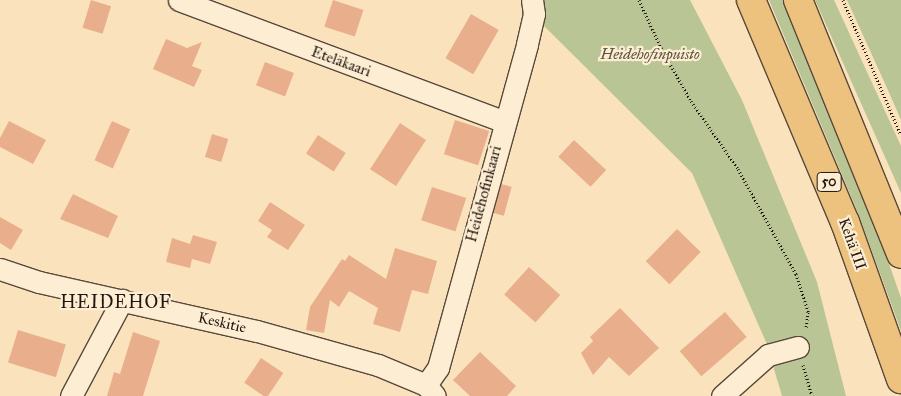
<!DOCTYPE html>
<html>
<head>
<meta charset="utf-8">
<style>
	body { margin:0 }
	#map { position:relative; width:901px; height:396px; overflow:hidden; background:#fae3bc; font-family:"IM FELL Great Primer",serif }
	div>[style] { position:absolute }
	[style*='--x'] { left:calc(var(--x)*1px); top:calc(var(--y)*1px); width:calc(var(--w)*1px); rotate:calc(var(--a)*1deg) }
	.green>* { inset:0; background:#b9c594 }
	.building>* { inset:0; background:#e9af8c; transform-origin:0 0 }
	.path>* { height:3px; margin-top:-1.5px; transform-origin:0; background:repeating-linear-gradient(90deg,#23160f 0 1px,transparent 0 3.5px) }
	.roads { filter:drop-shadow(1px 0 #59493a) drop-shadow(-1px 0 #59493a) drop-shadow(0 1px #59493a) drop-shadow(0 -1px #59493a) }
	.street>* { height:21px; margin:-10.5px; padding:0 10.5px; transform-origin:10.5px; border-radius:10.5px; background:#fcedd3 }
	.highway>* { height:28px; margin:-14px; padding:0 14px; transform-origin:14px; border-radius:14px; background:#edc27e }
	span { translate:-50% -50%; white-space:nowrap; text-align:center; line-height:1.15; -webkit-text-stroke:4.5px #fcedd3; paint-order:stroke }
	.shield-label span { padding:1px 4px; background:#fcedd3; border:1px solid; border-radius:4px; -webkit-text-stroke-width:0 }
	.shield-label { font-size:14px; color:#23160f; font-weight:700 }
	.park-label { font-size:15px; color:#58533e; font-style:italic }
	.street-label { font-size:15px; color:#23160f }
	.quarter-label { font-size:18px; color:#23160f; letter-spacing:1px }
</style>
</head>
<body>
<div id="map">
	<div class="green">
		<div style="clip-path:polygon(540px 0,690px 0,742px 100px,817px 282px,846px 396px,782px 396px,766px 342px,692px 173px,539px 21px)"></div>
		<div style="clip-path:polygon(769px 0,783px 0,877px 229px,901px 298px,901px 331px,858px 213px)"></div>
		<div style="clip-path:polygon(815px 0,834px 0,901px 146px,901px 193px)"></div>
		<div style="clip-path:polygon(847px 0,901px 0,901px 120px,887px 88px)"></div>
	</div>
	<div class="building">
		<div style="left:91px;top:0;width:21px;height:29px;rotate:17deg"></div>
		<div style="left:333px;top:0;width:32px;height:28px;rotate:18deg"></div>
		<div style="left:471px;top:14px;width:32px;height:51px;rotate:30deg"></div>
		<div style="clip-path:polygon(166px 39px,187px 48px,202px 42px,192px 66px,202px 70px,194px 87px,153px 69px)"></div>
		<div style="left:265px;top:62px;width:31px;height:25px;rotate:21deg"></div>
		<div style="left:455px;top:120px;width:36px;height:36px;rotate:18deg"></div>
		<div style="clip-path:polygon(9px 121px,46px 140px,33px 164px,0 147px,0 138px)"></div>
		<div style="left:112px;top:121px;width:20px;height:43px;rotate:24deg"></div>
		<div style="left:400px;top:123px;width:31px;height:55px;rotate:33deg"></div>
		<div style="left:212px;top:134px;width:17px;height:24px;rotate:17deg"></div>
		<div style="left:318px;top:135px;width:33px;height:22px;rotate:33deg"></div>
		<div style="left:574px;top:140px;width:44px;height:23px;rotate:43deg"></div>
		<div style="left:501px;top:184px;width:11px;height:30px;rotate:15deg"></div>
		<div style="left:432px;top:187px;width:36px;height:35px;rotate:18deg"></div>
		<div style="clip-path:polygon(73px 194px,118px 216px,108px 238px,60px 219px)"></div>
		<div style="clip-path:polygon(270px 202px,305px 225px,288px 250px,267px 237px,272px 230px,258px 221px)"></div>
		<div style="clip-path:polygon(0 217px,23px 230px,11px 250px,0 243px)"></div>
		<div style="left:677px;top:229px;width:33px;height:45px;rotate:44deg"></div>
		<div style="clip-path:polygon(193px 235px,217px 242px,210px 264px,192px 259px,190px 268px,166px 262px,172px 238px,190px 244px)"></div>
		<div style="clip-path:polygon(395px 248px,437px 261px,428px 294px,412px 290px,400px 332px,373px 324px,378px 308px,349px 291px,339px 307px,330px 300px,324px 333px,306px 330px,310px 307px,342px 259px,345px 261px,349px 255px,386px 279px)"></div>
		<div style="left:529px;top:267px;width:42px;height:37px;rotate:42deg"></div>
		<div style="clip-path:polygon(620px 308px,659px 348px,629px 376px,609px 357px,593px 375px,581px 353px,593px 341px,590px 337px)"></div>
		<div style="left:725px;top:312px;width:33px;height:60px;rotate:49deg"></div>
		<div style="left:18px;top:330px;width:50px;height:34px;rotate:17deg"></div>
		<div style="clip-path:polygon(133px 332px,160px 341px,143px 396px,107px 396px,114px 372px,120px 374px)"></div>
		<div style="clip-path:polygon(480px 352px,516px 386px,507px 396px,470px 396px,453px 380px)"></div>
		<div style="left:261px;top:358px;width:27px;height:30px;rotate:34deg"></div>
	</div>
	<div class="path">
		<div style="--x:639;--y:0;--w:55;--a:65.3"></div>
		<div style="--x:662;--y:50;--w:59;--a:60.4"></div>
		<div style="--x:691;--y:101;--w:83;--a:55.3"></div>
		<div style="--x:738;--y:169;--w:120;--a:61.1"></div>
		<div style="--x:796;--y:274;--w:40;--a:72"></div>
		<div style="--x:808;--y:312;--w:17;--a:97"></div>
		<div style="--x:843;--y:0;--w:147;--a:66.8"></div>
		<div style="--x:803;--y:365;--w:32;--a:74"></div>
	</div>
	<div class="roads">
		<div class="street">
			<div style="--x:179;--y:0;--w:346;--a:20.5"></div>
			<div style="--x:0;--y:269;--w:41;--a:18.4"></div>
			<div style="--x:39;--y:282;--w:223;--a:12.7"></div>
			<div style="--x:257;--y:331;--w:126;--a:15.7"></div>
			<div style="--x:378;--y:365;--w:52;--a:22.6"></div>
			<div style="--x:426;--y:385;--w:14;--a:51"></div>
			<div style="--x:426;--y:385;--w:21;--a:-55"></div>
			<div style="--x:438;--y:368;--w:336;--a:-74.6"></div>
			<div style="--x:527;--y:44;--w:31;--a:-77"></div>
			<div style="--x:534;--y:14;--w:14;--a:-98"></div>
			<div style="--x:71;--y:396;--w:109;--a:-62"></div>
			<div style="--x:722;--y:396;--w:62;--a:-41.7"></div>
			<div style="--x:768;--y:355;--w:31;--a:-15"></div>
		</div>
		<div class="highway">
			<div style="--x:751;--y:0;--w:241;--a:67.1"></div>
			<div style="--x:845;--y:222;--w:167;--a:70.4"></div>
			<div style="--x:798;--y:0;--w:274;--a:67.9"></div>
		</div>
	</div>
	<div class="shield-label">
		<span style="left:829px;top:182px">50</span>
	</div>
	<div class="park-label">
		<span style="left:650px;top:55px">Heidehofinpuisto</span>
	</div>
	<div class="street-label">
		<span style="left:341px;top:62px;rotate:20deg">Eteläkaari</span>
		<span style="left:484px;top:194px;rotate:-75deg">Heidehofinkaari</span>
		<span style="left:852px;top:244px;rotate:70deg">Kehä III</span>
		<span style="left:222px;top:323px;rotate:13deg">Keskitie</span>
	</div>
	<div class="quarter-label">
		<span style="left:116px;top:302px">HEIDEHOF</span>
	</div>
</div>
</body>
</html>
